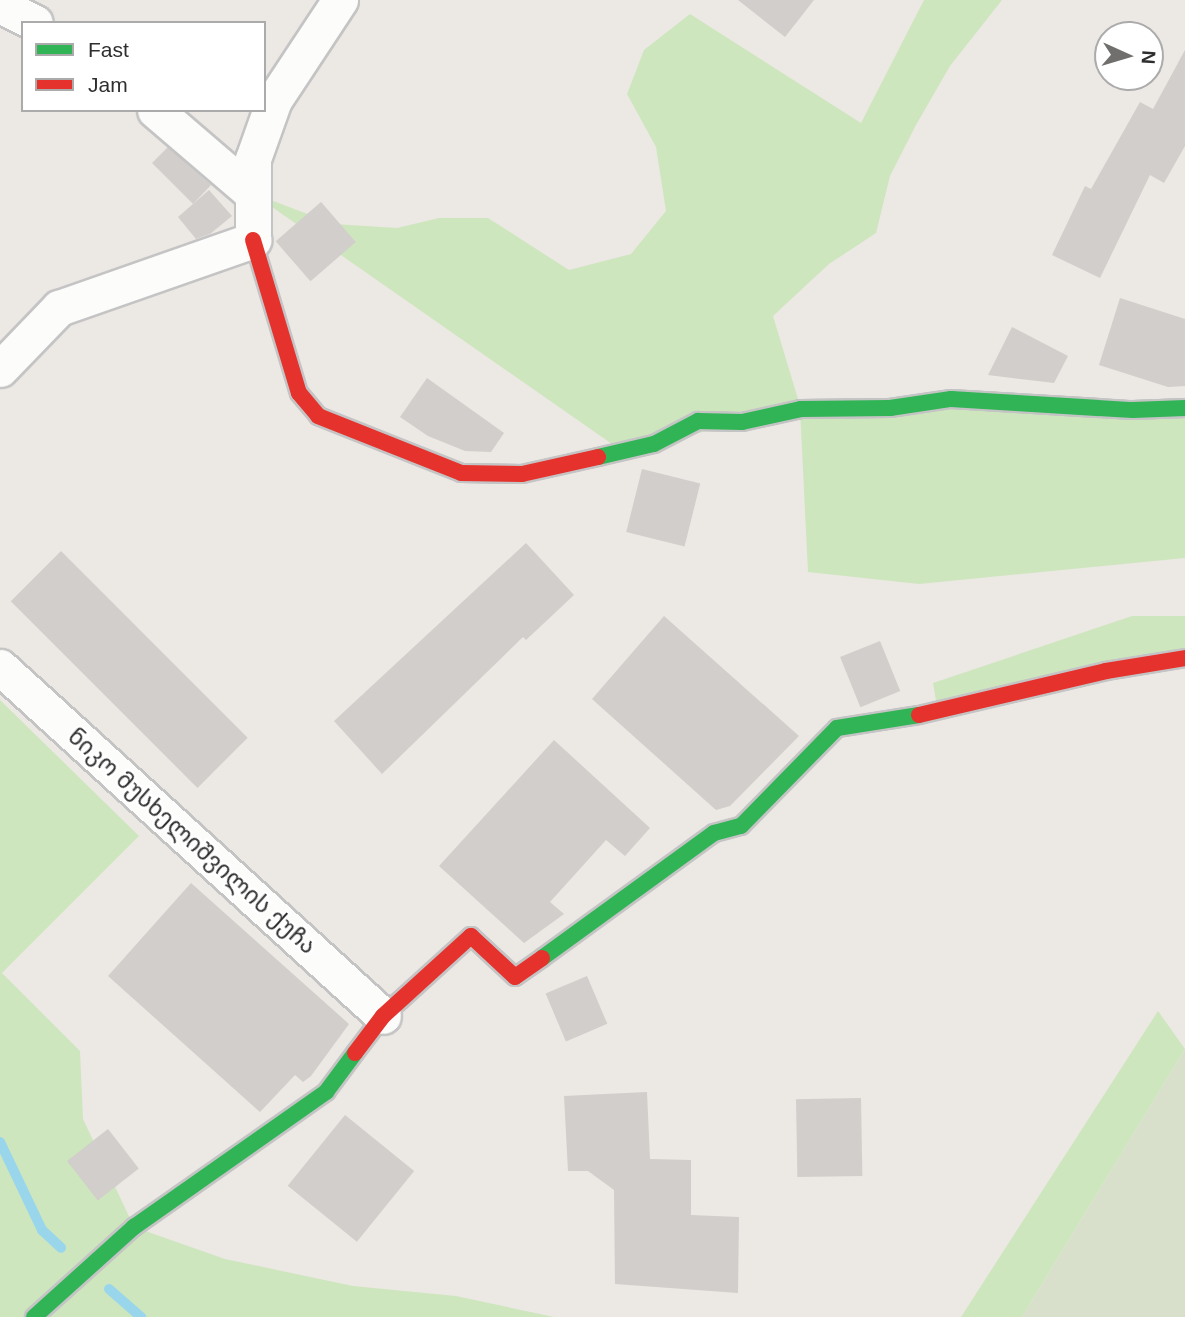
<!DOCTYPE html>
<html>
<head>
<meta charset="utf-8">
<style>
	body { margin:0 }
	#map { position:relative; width:1185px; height:1317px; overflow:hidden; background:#ece8e4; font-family:Helvetica,"Noto Sans Georgian",sans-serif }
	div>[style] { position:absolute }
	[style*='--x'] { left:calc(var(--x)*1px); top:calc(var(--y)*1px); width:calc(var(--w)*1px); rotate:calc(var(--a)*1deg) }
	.green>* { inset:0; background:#cee6be }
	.cemetery>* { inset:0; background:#d8e0cc }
	.stream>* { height:10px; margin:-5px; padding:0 5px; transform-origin:5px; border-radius:5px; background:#99d6ec }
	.building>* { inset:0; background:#d1cecb; transform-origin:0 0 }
	.roads { filter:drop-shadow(2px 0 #c5c4c5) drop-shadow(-2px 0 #c5c4c5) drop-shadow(0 2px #c5c4c5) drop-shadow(0 -2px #c5c4c5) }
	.street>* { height:35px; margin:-17.5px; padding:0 17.5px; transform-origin:17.5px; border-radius:17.5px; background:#fcfcfb }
	.fast>* { height:16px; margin:-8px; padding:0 8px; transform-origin:8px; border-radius:8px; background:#30b455 }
	.jam>* { height:16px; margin:-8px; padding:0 8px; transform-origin:8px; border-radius:8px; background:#e5322d }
	span { translate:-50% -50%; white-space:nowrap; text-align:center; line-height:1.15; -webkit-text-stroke:5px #fff; paint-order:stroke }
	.street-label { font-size:23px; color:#2e2e2e }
	.legend { position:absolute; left:21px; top:21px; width:245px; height:91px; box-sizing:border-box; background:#fff; border:2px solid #ababab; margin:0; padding:9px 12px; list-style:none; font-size:21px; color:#2e2e2e }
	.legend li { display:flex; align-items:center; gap:14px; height:35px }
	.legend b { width:35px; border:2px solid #ababab }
	.north { position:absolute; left:1094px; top:21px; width:70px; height:70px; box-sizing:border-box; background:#fff; border:2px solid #ababab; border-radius:50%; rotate:94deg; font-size:19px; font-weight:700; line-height:28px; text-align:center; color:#2e2e2e }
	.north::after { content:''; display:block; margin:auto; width:24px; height:32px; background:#706f6e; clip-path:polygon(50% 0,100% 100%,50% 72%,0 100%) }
</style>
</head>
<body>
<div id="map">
	<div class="green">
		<div style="clip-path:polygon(924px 0,1002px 0,950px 66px,916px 125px,890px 176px,876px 233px,829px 264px,773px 316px,801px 409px,1185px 408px,1185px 558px,919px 584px,808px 572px,800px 409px,622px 451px,252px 193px,334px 224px,397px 228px,439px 218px,488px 218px,569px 270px,631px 254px,666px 211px,656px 147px,627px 94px,644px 50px,690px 14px,861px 123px)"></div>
		<div style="clip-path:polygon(1132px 616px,1185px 616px,1185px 658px,938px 712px,933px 683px)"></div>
		<div style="clip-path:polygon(0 700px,139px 836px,2px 973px,80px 1051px,83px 1119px,134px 1227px,225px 1259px,353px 1286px,456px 1296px,554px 1317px,0 1317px)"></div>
		<div style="clip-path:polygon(1158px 1011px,1185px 1049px,1022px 1317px,961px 1317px)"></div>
	</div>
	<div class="cemetery">
		<div style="clip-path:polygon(1185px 1049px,1185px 1317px,1022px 1317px)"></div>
	</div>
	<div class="stream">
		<div style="--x:0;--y:1142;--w:98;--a:64.5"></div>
		<div style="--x:42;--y:1230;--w:26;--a:43"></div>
		<div style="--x:109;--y:1289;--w:43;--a:41.2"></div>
	</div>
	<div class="building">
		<div style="clip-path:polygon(738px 0,814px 0,785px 37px)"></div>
		<div style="clip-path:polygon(1185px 50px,1185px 146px,1164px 183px,1150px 175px,1100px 278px,1052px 255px,1085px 186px,1091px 189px,1140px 102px,1153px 109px)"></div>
		<div style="clip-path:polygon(168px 147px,211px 185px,193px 204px,152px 163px)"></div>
		<div style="clip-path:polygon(209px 190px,232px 216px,210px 234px,196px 239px,178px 217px)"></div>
		<div style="left:321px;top:202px;width:53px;height:60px;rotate:49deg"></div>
		<div style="clip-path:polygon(1120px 298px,1185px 319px,1185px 386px,1168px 387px,1099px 365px)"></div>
		<div style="clip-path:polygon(1012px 327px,1068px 356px,1054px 383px,988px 375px)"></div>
		<div style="clip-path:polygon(427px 378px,504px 433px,491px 452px,465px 451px,428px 436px,400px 417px)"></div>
		<div style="left:642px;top:469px;width:60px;height:65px;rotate:14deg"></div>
		<div style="clip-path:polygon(526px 543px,574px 595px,526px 640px,523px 637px,382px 774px,334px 721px)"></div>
		<div style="left:61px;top:551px;width:264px;height:71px;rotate:45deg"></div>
		<div style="clip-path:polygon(664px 616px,799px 736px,730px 806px,716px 810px,592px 699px)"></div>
		<div style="left:880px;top:641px;width:54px;height:43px;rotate:68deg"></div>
		<div style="clip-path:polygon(554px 740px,650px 828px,625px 856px,606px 840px,550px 902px,564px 914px,524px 943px,439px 866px)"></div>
		<div style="clip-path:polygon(191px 883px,349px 1024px,311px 1076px,303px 1082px,295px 1075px,260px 1112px,108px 976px)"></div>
		<div style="left:587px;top:976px;width:52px;height:45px;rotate:67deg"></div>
		<div style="clip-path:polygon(647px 1092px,650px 1159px,691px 1160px,691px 1215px,739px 1217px,738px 1293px,615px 1284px,614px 1190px,588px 1171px,568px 1171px,564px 1096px)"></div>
		<div style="left:861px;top:1098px;width:78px;height:65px;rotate:89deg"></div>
		<div style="left:345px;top:1115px;width:89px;height:91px;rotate:39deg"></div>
		<div style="left:108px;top:1129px;width:50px;height:52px;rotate:52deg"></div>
	</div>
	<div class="roads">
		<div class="street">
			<div style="--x:0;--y:5;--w:39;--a:27"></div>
			<div style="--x:155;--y:110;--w:128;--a:40.6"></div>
			<div style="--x:0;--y:369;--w:85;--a:-46"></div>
			<div style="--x:59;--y:308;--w:206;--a:-19.3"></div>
			<div style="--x:253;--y:240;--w:81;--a:-90"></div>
			<div style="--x:253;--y:159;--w:63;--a:-70.4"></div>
			<div style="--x:274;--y:100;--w:120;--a:-56.6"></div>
			<div style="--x:0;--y:667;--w:518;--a:42.34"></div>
		</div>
		<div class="fast">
			<div style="--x:598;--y:457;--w:57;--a:-13.1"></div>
			<div style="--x:654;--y:444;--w:50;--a:-27.6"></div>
			<div style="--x:698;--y:421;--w:44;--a:1.3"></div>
			<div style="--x:742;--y:422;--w:60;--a:-12.4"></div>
			<div style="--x:801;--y:409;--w:89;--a:-0.6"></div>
			<div style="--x:890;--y:408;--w:62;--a:-8.4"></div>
			<div style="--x:951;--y:399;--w:182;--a:3.5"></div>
			<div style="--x:1133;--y:410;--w:52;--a:-2.2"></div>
			<div style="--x:542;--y:958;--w:213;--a:-36"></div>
			<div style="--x:714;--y:833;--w:28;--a:-15"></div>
			<div style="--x:741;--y:826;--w:137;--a:-45.6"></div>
			<div style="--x:837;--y:728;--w:83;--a:-9"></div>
			<div style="--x:34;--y:1317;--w:135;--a:-42"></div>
			<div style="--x:134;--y:1227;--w:235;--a:-35.1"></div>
			<div style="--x:326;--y:1092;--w:49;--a:-53.4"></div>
		</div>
		<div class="jam">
			<div style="--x:253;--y:240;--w:160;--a:73.3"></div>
			<div style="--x:299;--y:393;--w:30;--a:50"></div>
			<div style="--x:318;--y:416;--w:154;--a:21.7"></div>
			<div style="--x:461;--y:473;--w:61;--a:0.9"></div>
			<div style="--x:522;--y:474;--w:78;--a:-12.6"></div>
			<div style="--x:919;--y:715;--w:192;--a:-13.2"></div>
			<div style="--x:1106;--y:671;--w:80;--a:-9.3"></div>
			<div style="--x:355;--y:1053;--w:46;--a:-52.9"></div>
			<div style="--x:383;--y:1016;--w:119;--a:-42.3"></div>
			<div style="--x:471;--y:936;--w:60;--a:43"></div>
			<div style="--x:515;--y:977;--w:33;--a:-35"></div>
		</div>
	</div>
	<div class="street-label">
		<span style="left:192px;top:841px;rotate:42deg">ნიკო მუსხელიშვილის ქუჩა</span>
	</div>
	<ul class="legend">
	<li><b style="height:9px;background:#30b455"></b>Fast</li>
	<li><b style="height:9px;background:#e5322d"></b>Jam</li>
	</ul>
	<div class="north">N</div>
</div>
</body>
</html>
